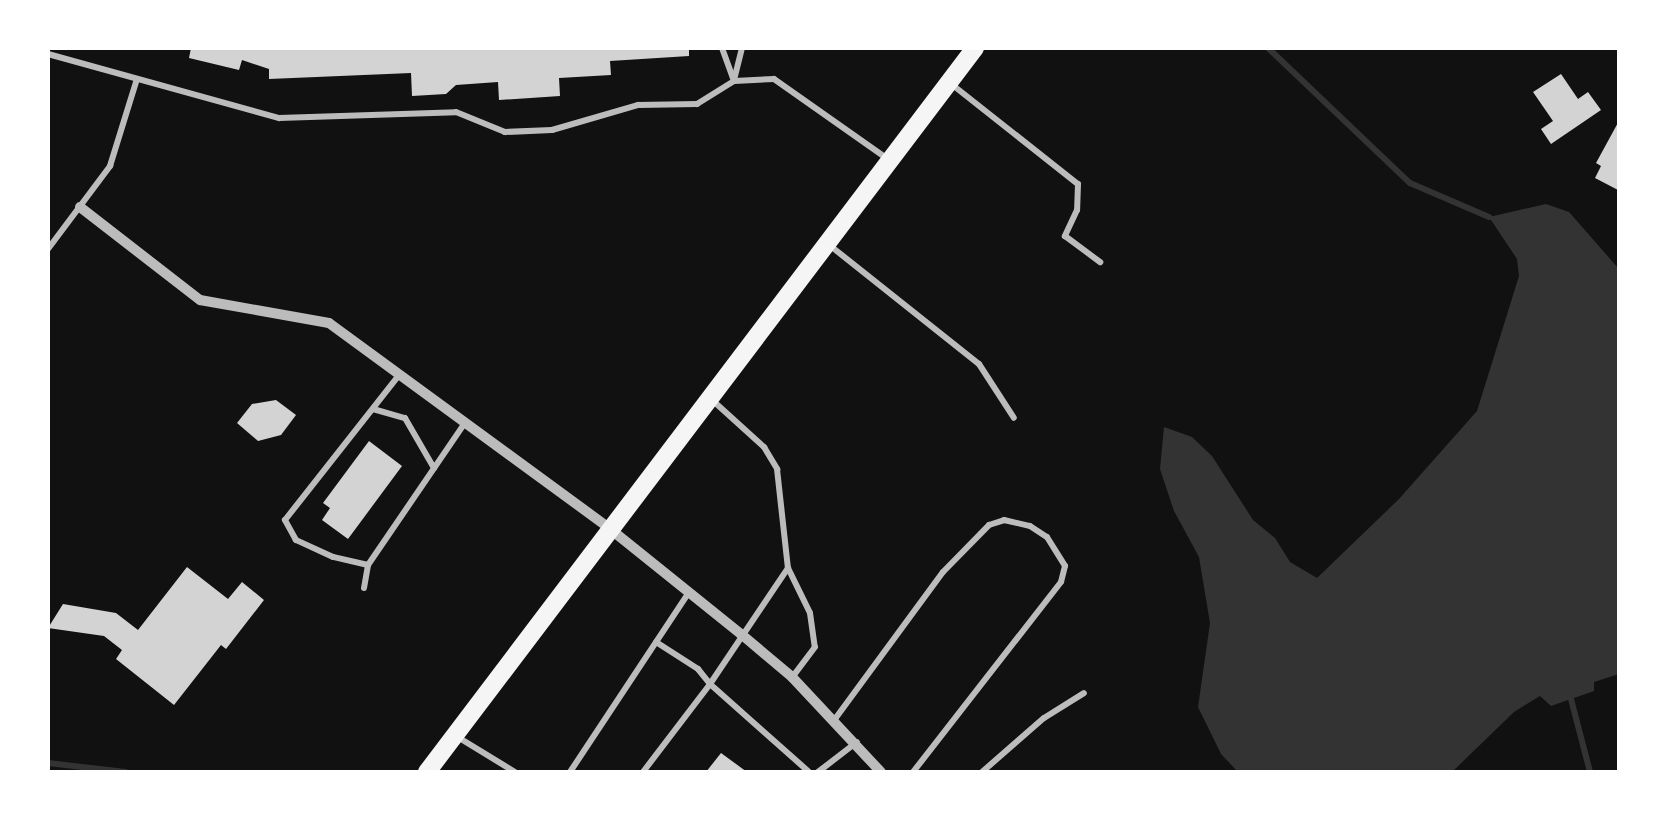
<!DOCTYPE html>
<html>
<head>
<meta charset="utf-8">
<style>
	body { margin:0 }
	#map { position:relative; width:1667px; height:820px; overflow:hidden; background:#111; font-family:Signika,sans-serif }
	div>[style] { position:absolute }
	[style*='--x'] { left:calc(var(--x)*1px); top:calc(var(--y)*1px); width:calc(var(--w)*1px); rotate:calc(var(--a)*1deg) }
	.water>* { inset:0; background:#333 }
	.stream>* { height:6px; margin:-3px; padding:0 3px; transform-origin:3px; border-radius:3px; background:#333 }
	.building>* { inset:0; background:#d3d3d3 }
	.service>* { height:6px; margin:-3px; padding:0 3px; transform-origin:3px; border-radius:3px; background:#bcbcbc }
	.minor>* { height:10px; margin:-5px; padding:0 5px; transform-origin:5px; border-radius:5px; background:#bcbcbc }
	.secondary>* { height:18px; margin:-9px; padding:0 9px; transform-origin:9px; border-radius:9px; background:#f5f5f5 }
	span { translate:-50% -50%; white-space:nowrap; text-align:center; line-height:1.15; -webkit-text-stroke:8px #fff; paint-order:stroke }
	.frame { position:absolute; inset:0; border:50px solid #fff; pointer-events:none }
</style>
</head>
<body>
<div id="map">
	<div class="water">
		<div style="clip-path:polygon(1546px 204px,1569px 212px,1619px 269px,1619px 674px,1594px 682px,1594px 691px,1551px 706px,1540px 696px,1514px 712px,1452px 772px,1238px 772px,1221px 754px,1198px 707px,1210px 623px,1199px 557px,1174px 511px,1160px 469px,1164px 427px,1192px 437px,1212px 456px,1253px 520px,1275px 538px,1290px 562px,1317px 578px,1399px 499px,1477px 411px,1519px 276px,1517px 259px,1489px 217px)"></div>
	</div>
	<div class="stream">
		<div style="--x:1268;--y:48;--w:196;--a:43.6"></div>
		<div style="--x:1410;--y:183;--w:86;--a:23.3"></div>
		<div style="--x:1571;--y:699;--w:75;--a:75.4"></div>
		<div style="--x:48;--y:763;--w:78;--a:6.7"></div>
	</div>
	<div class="building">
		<div style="clip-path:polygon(191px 48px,689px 48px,689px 56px,610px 61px,611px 75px,559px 78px,560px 96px,499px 100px,498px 82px,456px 85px,446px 94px,412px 96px,411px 73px,269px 79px,269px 69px,242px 60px,239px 70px,189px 58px)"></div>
		<div style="clip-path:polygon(1561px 74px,1578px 99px,1588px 92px,1601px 110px,1551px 144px,1541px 129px,1553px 121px,1533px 92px)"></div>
		<div style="clip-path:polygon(1620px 119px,1620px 186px,1618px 190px,1595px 178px,1601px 166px,1596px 163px)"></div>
		<div style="clip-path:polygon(276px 400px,296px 415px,281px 435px,258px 441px,237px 423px,252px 404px)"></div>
		<div style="clip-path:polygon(369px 441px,402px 466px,348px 539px,322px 520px,330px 508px,323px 503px)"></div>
		<div style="clip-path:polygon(187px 567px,228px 599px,242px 582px,264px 600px,226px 649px,221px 645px,174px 705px,116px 659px,122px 650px,104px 636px,48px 628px,63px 604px,116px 613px,138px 630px)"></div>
		<div style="clip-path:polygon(721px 753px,747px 772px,706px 772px)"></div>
	</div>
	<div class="service">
		<div style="--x:722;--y:48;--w:35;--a:70"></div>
		<div style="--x:48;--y:54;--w:240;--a:15.5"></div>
		<div style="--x:279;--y:118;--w:177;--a:-1.9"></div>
		<div style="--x:456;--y:112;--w:53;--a:22.2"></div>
		<div style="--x:505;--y:132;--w:47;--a:-2.4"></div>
		<div style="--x:552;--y:130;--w:90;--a:-16.2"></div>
		<div style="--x:638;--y:105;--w:59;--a:-1"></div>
		<div style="--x:697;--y:104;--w:44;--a:-31.9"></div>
		<div style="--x:734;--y:81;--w:40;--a:-2.9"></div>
		<div style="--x:774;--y:79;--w:139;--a:35.1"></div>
		<div style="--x:734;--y:80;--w:33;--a:-76"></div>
		<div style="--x:950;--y:83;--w:163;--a:38.3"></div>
		<div style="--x:1078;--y:184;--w:26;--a:92"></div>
		<div style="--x:1077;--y:210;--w:29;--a:115"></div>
		<div style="--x:1065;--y:236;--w:44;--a:36.6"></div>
		<div style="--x:828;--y:244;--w:193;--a:38.5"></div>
		<div style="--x:979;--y:364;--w:64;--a:57.1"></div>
		<div style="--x:48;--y:249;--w:104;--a:-53.2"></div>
		<div style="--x:110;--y:166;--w:91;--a:-72.8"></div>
		<div style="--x:711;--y:399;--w:72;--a:42.2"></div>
		<div style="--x:764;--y:447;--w:26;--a:59"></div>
		<div style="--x:777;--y:469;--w:100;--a:83.7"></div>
		<div style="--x:788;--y:568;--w:50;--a:63.9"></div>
		<div style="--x:810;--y:613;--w:34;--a:82"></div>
		<div style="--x:815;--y:647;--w:38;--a:127"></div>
		<div style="--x:373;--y:409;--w:33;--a:16"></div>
		<div style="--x:405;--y:418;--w:58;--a:59.9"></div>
		<div style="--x:368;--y:565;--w:36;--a:-167"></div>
		<div style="--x:333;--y:557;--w:41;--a:-155.3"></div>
		<div style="--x:296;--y:540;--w:23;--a:-119"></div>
		<div style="--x:285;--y:520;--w:184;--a:-51.8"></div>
		<div style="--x:364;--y:588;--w:23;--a:-80"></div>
		<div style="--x:368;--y:565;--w:172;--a:-55.7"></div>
		<div style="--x:656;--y:642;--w:50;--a:32.7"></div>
		<div style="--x:698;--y:669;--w:19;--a:51"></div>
		<div style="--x:710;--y:684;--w:140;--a:-56.1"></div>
		<div style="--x:835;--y:719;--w:182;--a:-53.7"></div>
		<div style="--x:943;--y:572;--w:66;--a:-45.6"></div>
		<div style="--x:989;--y:525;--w:16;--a:-18"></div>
		<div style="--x:1004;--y:520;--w:27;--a:13"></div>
		<div style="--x:1030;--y:526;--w:20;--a:33"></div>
		<div style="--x:1047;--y:537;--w:34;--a:58"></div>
		<div style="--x:1065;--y:566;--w:16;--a:104"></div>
		<div style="--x:1061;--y:582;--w:241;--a:127.9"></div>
		<div style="--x:456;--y:736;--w:69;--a:31.4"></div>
		<div style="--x:570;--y:772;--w:216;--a:-56.5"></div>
		<div style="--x:643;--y:772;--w:111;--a:-52.7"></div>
		<div style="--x:710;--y:684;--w:132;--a:41.6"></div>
		<div style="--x:818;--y:772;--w:49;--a:-37.6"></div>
		<div style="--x:982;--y:772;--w:82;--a:-41.1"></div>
		<div style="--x:1044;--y:718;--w:47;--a:-32"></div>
	</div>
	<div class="minor">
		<div style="--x:80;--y:207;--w:152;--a:37.8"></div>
		<div style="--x:200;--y:300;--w:131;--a:10.1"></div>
		<div style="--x:329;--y:323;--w:347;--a:36.2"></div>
		<div style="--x:609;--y:528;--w:169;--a:38.8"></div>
		<div style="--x:741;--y:634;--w:67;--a:40.1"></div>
		<div style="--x:792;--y:677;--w:130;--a:46.9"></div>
	</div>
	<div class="secondary">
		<div style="--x:427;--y:772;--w:908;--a:-52.88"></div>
	</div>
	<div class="frame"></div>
</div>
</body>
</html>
